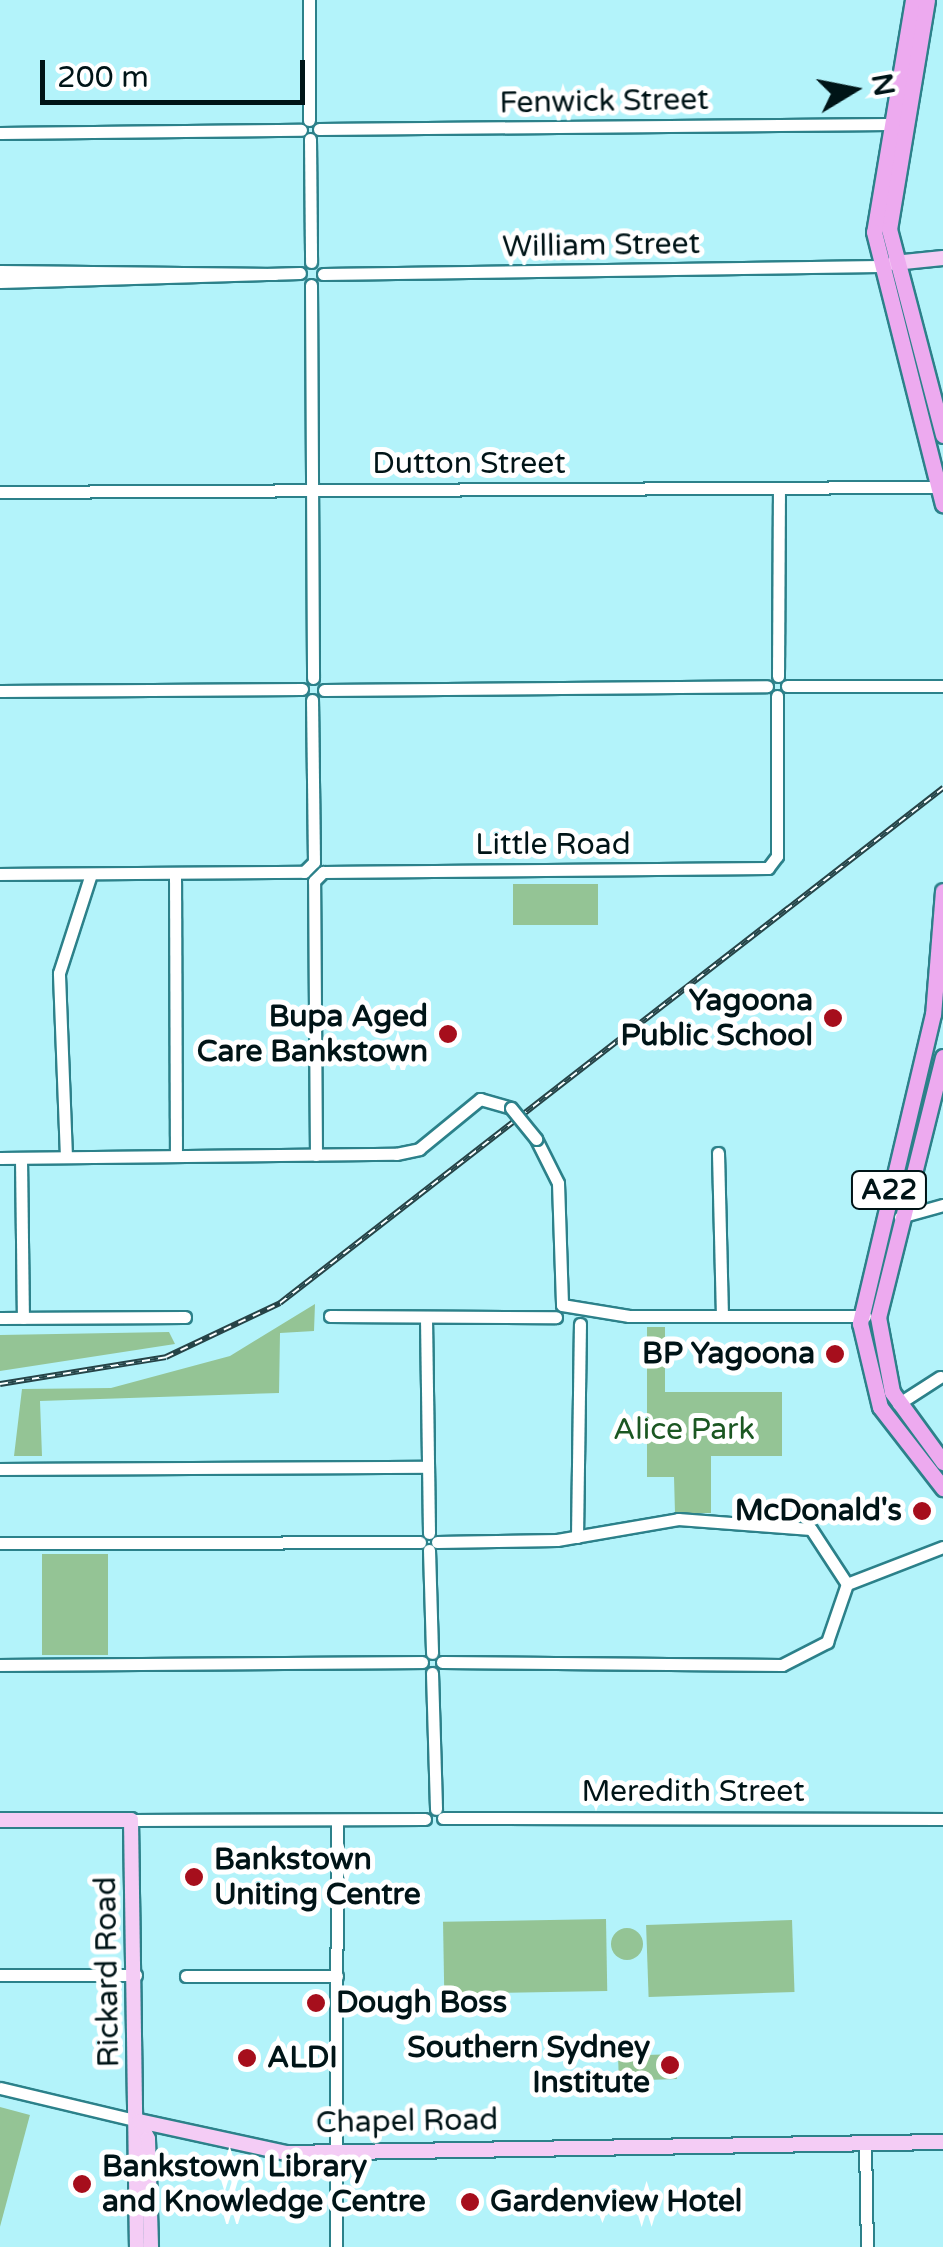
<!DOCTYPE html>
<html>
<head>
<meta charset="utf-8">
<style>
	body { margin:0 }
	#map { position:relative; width:943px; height:2247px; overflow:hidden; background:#b3f3fa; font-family:"Varela Round",sans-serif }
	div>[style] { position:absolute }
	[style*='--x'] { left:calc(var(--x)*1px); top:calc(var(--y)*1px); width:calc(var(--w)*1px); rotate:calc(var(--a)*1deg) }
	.green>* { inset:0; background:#94c495; transform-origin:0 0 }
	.round { border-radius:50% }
	.roads { filter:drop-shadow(2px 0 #2c818a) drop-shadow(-2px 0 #2c818a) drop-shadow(0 2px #2c818a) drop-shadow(0 -2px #2c818a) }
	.minor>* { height:11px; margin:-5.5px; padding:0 5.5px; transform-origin:5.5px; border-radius:5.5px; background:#fff }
	.major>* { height:14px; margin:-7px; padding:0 7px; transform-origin:7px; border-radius:7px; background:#f4ccf5 }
	.highway>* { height:15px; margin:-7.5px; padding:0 7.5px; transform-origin:7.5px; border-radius:7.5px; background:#edaaef }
	.rail>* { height:6px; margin-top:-3px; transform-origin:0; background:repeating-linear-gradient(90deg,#fff 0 8px,#264347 0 16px); box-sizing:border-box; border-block:2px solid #264347 }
	.bridges { filter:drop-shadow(2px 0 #2c818a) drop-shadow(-2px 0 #2c818a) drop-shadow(0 2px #2c818a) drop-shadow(0 -2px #2c818a) }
	.minor-bridge>* { height:11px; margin:-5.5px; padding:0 5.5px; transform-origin:5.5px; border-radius:5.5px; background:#fff }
	.dots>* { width:28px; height:28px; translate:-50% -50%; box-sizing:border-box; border:5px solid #fff; border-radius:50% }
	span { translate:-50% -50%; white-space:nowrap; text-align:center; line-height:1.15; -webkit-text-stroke:10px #fff; paint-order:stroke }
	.shield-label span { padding:2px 8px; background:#fff; border:2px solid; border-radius:8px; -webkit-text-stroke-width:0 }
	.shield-label { font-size:28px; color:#001417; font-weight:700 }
	.street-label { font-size:30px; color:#001417 }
	.poi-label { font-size:30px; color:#001417; font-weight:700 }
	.right { translate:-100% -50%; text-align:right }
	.left { translate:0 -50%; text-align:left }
	.park-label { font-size:30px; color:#1b5722 }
	.north { position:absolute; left:803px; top:40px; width:100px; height:100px; -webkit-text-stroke:8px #fff; paint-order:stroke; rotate:80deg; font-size:28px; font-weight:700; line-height:40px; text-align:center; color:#001417 }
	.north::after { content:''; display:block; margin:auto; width:35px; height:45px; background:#001417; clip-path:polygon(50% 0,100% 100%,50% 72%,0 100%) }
	.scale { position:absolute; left:40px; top:60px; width:265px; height:45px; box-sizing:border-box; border:5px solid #001417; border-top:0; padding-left:12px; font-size:30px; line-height:35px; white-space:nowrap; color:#001417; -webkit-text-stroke:8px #fff; paint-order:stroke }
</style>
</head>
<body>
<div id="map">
	<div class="green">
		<div style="left:513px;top:884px;width:85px;height:41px"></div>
		<div style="clip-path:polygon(315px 1304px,314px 1331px,280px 1333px,279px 1393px,40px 1401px,42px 1456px,14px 1456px,22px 1389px,111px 1388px,230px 1356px)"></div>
		<div style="clip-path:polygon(647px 1327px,665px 1327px,665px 1392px,782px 1392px,782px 1456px,711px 1456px,711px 1513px,675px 1513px,674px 1477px,647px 1477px)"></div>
		<div style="clip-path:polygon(169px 1332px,175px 1344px,0 1371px,0 1335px)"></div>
		<div style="left:42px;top:1554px;width:66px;height:101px"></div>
		<div style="left:606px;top:1919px;width:72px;height:163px;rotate:89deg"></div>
		<div style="left:792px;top:1920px;width:72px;height:146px;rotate:88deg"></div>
		<div class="round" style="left:611px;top:1928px;width:32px;height:32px"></div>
		<div style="left:676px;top:2054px;width:25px;height:58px;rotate:88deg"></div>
		<div style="left:0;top:2107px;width:31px;height:140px;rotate:15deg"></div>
	</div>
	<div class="roads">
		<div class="minor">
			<div style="--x:309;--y:0;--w:120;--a:90"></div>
			<div style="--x:319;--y:129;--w:571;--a:-0.5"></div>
			<div style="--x:0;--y:133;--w:301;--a:-0.6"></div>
			<div style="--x:310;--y:139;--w:123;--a:89.5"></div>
			<div style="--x:0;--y:271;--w:275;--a:0.6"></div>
			<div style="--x:323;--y:274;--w:556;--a:-0.82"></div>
			<div style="--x:0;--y:282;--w:300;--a:-1.7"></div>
			<div style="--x:311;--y:285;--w:393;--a:89.7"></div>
			<div style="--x:0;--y:492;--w:939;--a:-0.31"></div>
			<div style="--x:778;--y:676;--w:188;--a:-89.7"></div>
			<div style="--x:787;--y:686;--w:156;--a:0"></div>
			<div style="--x:324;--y:690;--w:443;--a:-0.5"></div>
			<div style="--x:0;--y:691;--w:302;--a:-0.4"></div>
			<div style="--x:304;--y:872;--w:14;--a:-45"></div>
			<div style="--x:314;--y:862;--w:162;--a:-90.7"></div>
			<div style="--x:323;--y:872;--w:445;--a:-0.5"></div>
			<div style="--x:768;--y:868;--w:15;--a:-53"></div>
			<div style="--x:777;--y:856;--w:160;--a:-90"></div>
			<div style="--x:175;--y:873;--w:283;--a:89.8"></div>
			<div style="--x:0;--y:874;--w:304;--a:-0.4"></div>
			<div style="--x:536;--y:1139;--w:49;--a:63.4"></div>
			<div style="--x:558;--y:1183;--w:122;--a:88.1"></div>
			<div style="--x:718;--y:1153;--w:163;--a:88.6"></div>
			<div style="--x:316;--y:1155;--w:274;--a:-90.4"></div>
			<div style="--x:314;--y:881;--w:13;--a:-45"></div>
			<div style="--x:66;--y:1157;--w:184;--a:-92.2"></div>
			<div style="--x:59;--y:973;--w:104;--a:-72.1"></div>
			<div style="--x:0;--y:1158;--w:396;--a:-0.6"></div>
			<div style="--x:396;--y:1154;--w:24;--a:-12"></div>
			<div style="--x:419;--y:1149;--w:79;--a:-39.3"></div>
			<div style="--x:480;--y:1099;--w:32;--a:16"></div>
			<div style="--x:21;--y:1158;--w:160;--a:89.3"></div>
			<div style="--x:900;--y:1217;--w:45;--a:-15.6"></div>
			<div style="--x:562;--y:1305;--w:68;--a:9.3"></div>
			<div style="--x:629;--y:1316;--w:236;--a:0"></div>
			<div style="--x:330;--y:1316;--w:226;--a:0.3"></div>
			<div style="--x:0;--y:1318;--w:185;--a:-0.3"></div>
			<div style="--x:426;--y:1318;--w:215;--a:89.2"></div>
			<div style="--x:898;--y:1404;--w:50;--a:-32.7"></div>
			<div style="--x:0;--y:1469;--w:428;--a:-0.3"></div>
			<div style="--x:577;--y:1537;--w:213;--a:-89.2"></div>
			<div style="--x:437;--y:1542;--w:120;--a:-1"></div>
			<div style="--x:557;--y:1540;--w:123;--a:-9.8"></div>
			<div style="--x:678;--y:1519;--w:133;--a:4.3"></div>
			<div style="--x:811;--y:1529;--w:66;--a:56.8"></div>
			<div style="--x:0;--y:1543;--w:420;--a:-0.1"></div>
			<div style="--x:429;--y:1550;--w:103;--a:88.3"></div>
			<div style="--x:847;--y:1584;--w:103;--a:-21.1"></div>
			<div style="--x:442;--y:1662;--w:340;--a:0.5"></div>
			<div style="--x:782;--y:1665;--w:51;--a:-27.1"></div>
			<div style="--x:827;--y:1642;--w:61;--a:-71"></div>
			<div style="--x:0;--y:1665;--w:422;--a:-0.4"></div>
			<div style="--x:432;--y:1673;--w:136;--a:88.3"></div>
			<div style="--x:443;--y:1818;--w:500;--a:0.11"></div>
			<div style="--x:131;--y:1820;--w:294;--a:-0.2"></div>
			<div style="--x:0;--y:1975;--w:136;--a:0"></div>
			<div style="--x:186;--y:1976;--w:151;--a:0"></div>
			<div style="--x:0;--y:2088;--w:143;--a:13.4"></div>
			<div style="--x:865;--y:2144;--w:103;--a:88.9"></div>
			<div style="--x:336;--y:2247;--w:427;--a:-89.9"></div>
		</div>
		<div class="major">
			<div style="--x:894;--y:263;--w:49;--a:-5.8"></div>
			<div style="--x:0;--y:1820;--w:131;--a:0"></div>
			<div style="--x:131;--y:1820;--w:427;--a:89.2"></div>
			<div style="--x:139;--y:2121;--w:150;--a:12.3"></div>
			<div style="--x:286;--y:2153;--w:657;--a:-0.96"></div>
			<div style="--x:139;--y:2121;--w:20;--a:63"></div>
			<div style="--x:148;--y:2139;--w:108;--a:88.4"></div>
		</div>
		<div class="highway">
			<div style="--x:913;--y:0;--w:235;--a:99.5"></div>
			<div style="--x:874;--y:232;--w:281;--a:75.8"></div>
			<div style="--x:927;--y:0;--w:232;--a:99.4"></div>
			<div style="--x:889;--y:229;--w:213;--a:75.3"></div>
			<div style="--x:943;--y:891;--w:123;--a:94.6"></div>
			<div style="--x:933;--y:1014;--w:318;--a:103.3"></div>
			<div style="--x:860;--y:1323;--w:86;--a:76.6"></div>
			<div style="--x:880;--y:1407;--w:103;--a:52.1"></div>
			<div style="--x:943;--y:1057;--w:268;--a:104"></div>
			<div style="--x:878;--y:1317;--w:76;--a:79.4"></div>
			<div style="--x:892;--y:1392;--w:87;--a:53.9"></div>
		</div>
	</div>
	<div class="rail">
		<div style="--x:0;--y:1384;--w:168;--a:-9.2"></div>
		<div style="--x:166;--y:1357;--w:126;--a:-25.3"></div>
		<div style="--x:280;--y:1303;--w:840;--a:-37.84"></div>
	</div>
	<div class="bridges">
		<div class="minor-bridge">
			<div style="--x:511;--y:1108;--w:40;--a:51"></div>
		</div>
	</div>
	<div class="dots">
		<div style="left:833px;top:1018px;background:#a60e1c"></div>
		<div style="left:448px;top:1034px;background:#a60e1c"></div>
		<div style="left:835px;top:1354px;background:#a60e1c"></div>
		<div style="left:922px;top:1511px;background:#a60e1c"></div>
		<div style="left:194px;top:1877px;background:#a60e1c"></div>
		<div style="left:316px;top:2003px;background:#a60e1c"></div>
		<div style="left:247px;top:2058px;background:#a60e1c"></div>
		<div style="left:670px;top:2065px;background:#a60e1c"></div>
		<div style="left:82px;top:2184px;background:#a60e1c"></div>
		<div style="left:470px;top:2202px;background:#a60e1c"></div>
	</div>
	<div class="shield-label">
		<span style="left:889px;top:1190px">A22</span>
	</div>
	<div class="street-label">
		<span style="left:604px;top:102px;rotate:-1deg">Fenwick Street</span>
		<span style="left:601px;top:246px;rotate:-1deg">William Street</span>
		<span style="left:469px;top:464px">Dutton Street</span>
		<span style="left:553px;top:845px">Little Road</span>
		<span style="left:693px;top:1792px">Meredith Street</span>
		<span style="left:108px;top:1972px;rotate:-91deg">Rickard Road</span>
		<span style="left:407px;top:2122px;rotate:-1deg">Chapel Road</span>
	</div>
	<div class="poi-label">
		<span class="right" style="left:813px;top:1018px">Yagoona<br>Public School</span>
		<span class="right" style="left:428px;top:1034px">Bupa Aged<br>Care Bankstown</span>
		<span class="right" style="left:815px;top:1354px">BP Yagoona</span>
		<span class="right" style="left:902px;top:1511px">McDonald's</span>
		<span class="left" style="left:214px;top:1877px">Bankstown<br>Uniting Centre</span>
		<span class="left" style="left:336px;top:2003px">Dough Boss</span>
		<span class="right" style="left:650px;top:2065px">Southern Sydney<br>Institute</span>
		<span class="left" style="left:267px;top:2058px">ALDI</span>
		<span class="left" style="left:102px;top:2184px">Bankstown Library<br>and Knowledge Centre</span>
		<span class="left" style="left:490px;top:2202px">Gardenview Hotel</span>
	</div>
	<div class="park-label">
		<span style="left:684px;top:1430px">Alice Park</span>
	</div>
	<div class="north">N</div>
	<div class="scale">200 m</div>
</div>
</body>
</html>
